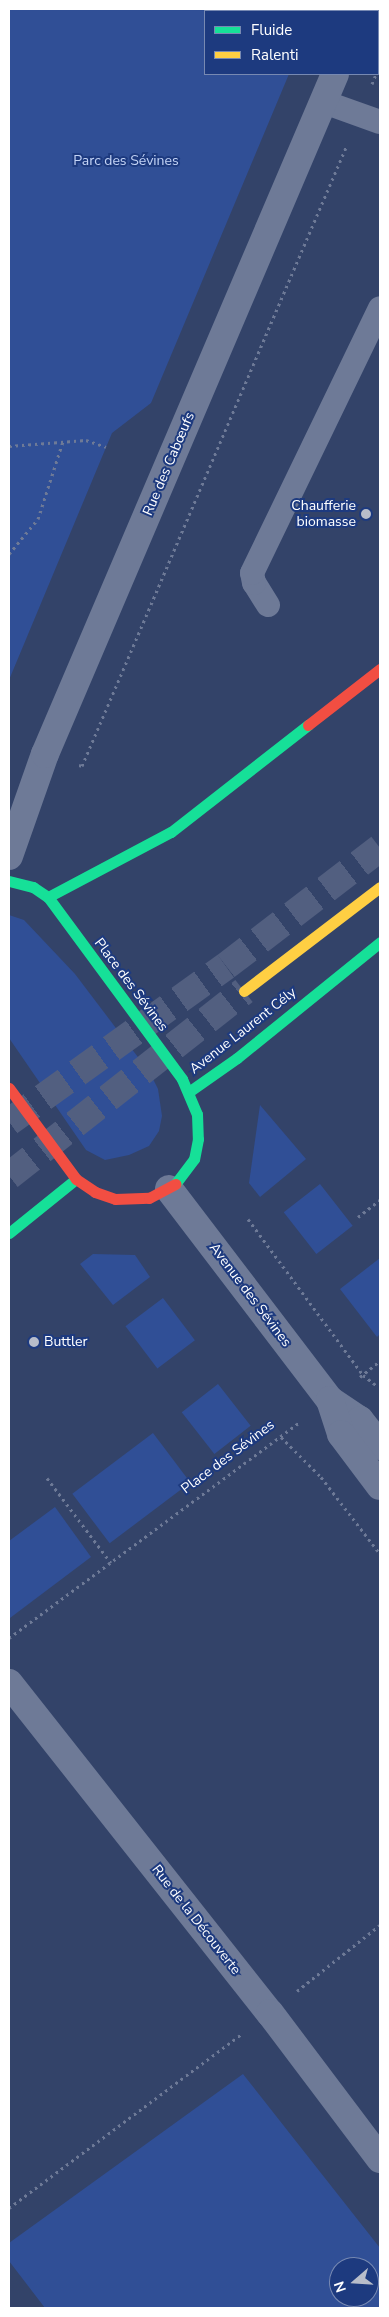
<!DOCTYPE html>
<html>
<head>
<meta charset="utf-8">
<style>
	body { margin:0 }
	#map { position:relative; width:389px; height:2317px; overflow:hidden; background:#334369; font-family:"Nunito Sans",sans-serif }
	div>[style] { position:absolute }
	[style*='--x'] { left:calc(var(--x)*1px); top:calc(var(--y)*1px); width:calc(var(--w)*1px); rotate:calc(var(--a)*1deg) }
	.green>* { inset:0; background:#304f96; transform-origin:0 0 }
	.highway-tunnel>* { height:28px; margin-top:-14px; transform-origin:0; background:repeating-linear-gradient(90deg,#525f80 0 28px,transparent 0 42px) }
	.path>* { height:3px; margin-top:-1.5px; transform-origin:0; background:repeating-linear-gradient(90deg,#6e7a97 0 2.5px,transparent 0 6.5px) }
	.lane>* { height:24px; margin:-12px; padding:0 12px; transform-origin:12px; border-radius:12px; background:#6e7a97 }
	.street>* { height:28px; margin:-14px; padding:0 14px; transform-origin:14px; border-radius:14px; background:#6e7a97 }
	.fast>* { height:11px; margin:-5.5px; padding:0 5.5px; transform-origin:5.5px; border-radius:5.5px; background:#16e098 }
	.slow>* { height:11px; margin:-5.5px; padding:0 5.5px; transform-origin:5.5px; border-radius:5.5px; background:#ffcf43 }
	.jam>* { height:11px; margin:-5.5px; padding:0 5.5px; transform-origin:5.5px; border-radius:5.5px; background:#f24e42 }
	.dots>* { width:14px; height:14px; translate:-50% -50%; box-sizing:border-box; border:2px solid #1d3a7f; border-radius:50% }
	span { translate:-50% -50%; white-space:nowrap; text-align:center; line-height:1.15; -webkit-text-stroke:4px #1d3a7f; paint-order:stroke }
	.park-label { font-size:14px; color:#c4d4f6 }
	.street-label { font-size:14px; color:#fff }
	.poi-label { font-size:14px; color:#fff }
	.right { translate:-100% -50%; text-align:right }
	.left { translate:0 -50%; text-align:left }
	.frame { position:absolute; inset:0; border:10px solid #fff; pointer-events:none }
	.legend { position:absolute; left:204px; top:10px; width:175px; height:65px; box-sizing:border-box; background:#1d3a7f; border:1px solid #7789b2; margin:0; padding:6px 9px; list-style:none; font-size:15px; color:#fff }
	.legend li { display:flex; align-items:center; gap:10px; height:25px }
	.legend b { width:25px; border:1px solid #7789b2 }
	.north { position:absolute; left:329px; top:2257px; width:50px; height:50px; box-sizing:border-box; background:#1d3a7f; border:1px solid #7789b2; border-radius:50%; rotate:251deg; font-size:14px; font-weight:700; line-height:20px; text-align:center; color:#fff }
	.north::after { content:''; display:block; margin:auto; width:18px; height:22px; background:#b8bdca; clip-path:polygon(50% 0,100% 100%,50% 72%,0 100%) }
</style>
</head>
<body>
<div id="map">
	<div class="green">
		<div style="clip-path:polygon(9px 9px,316px 9px,205px 11px,205px 74px,289px 74px,151px 403px,112px 433px,9px 680px)"></div>
		<div style="clip-path:polygon(9px 915px,24px 920px,75px 974px,150px 1073px,158px 1089px,162px 1116px,159px 1131px,149px 1146px,129px 1155px,105px 1160px,86px 1150px,9px 1038px)"></div>
		<div style="clip-path:polygon(260px 1105px,306px 1159px,260px 1197px,249px 1183px)"></div>
		<div style="left:320px;top:1184px;width:53px;height:46px;rotate:52deg"></div>
		<div style="clip-path:polygon(93px 1254px,135px 1255px,150px 1277px,113px 1305px,80px 1264px)"></div>
		<div style="clip-path:polygon(380px 1258px,380px 1334px,377px 1337px,340px 1289px)"></div>
		<div style="left:163px;top:1298px;width:53px;height:47px;rotate:53deg"></div>
		<div style="left:218px;top:1384px;width:53px;height:46px;rotate:52deg"></div>
		<div style="left:153px;top:1433px;width:62px;height:101px;rotate:53deg"></div>
		<div style="clip-path:polygon(55px 1507px,91px 1557px,10px 1618px,9px 1541px)"></div>
		<div style="clip-path:polygon(evenodd,243px 2074px,380px 2248px,380px 2308px,45px 2308px,9px 2261px,9px 2243px,243px 2074px,339px 2267px,369px 2267px,369px 2297px,339px 2297px,339px 2267px)"></div>
	</div>
	<div class="highway-tunnel">
		<div style="--x:9;--y:1122;--w:267;--a:-35.7"></div>
		<div style="--x:226;--y:966;--w:194;--a:-37.5"></div>
		<div style="--x:9;--y:1176;--w:299;--a:-38.2"></div>
	</div>
	<div class="path">
		<div style="--x:378;--y:70;--w:6;--a:-72"></div>
		<div style="--x:372;--y:84;--w:11;--a:-68"></div>
		<div style="--x:9;--y:446;--w:77;--a:-4.5"></div>
		<div style="--x:86;--y:440;--w:21;--a:19"></div>
		<div style="--x:9;--y:554;--w:45;--a:-50.4"></div>
		<div style="--x:38;--y:519;--w:82;--a:-72.2"></div>
		<div style="--x:79;--y:765;--w:3;--a:18"></div>
		<div style="--x:82;--y:766;--w:675;--a:-66.89"></div>
		<div style="--x:358;--y:1217;--w:28;--a:-38"></div>
		<div style="--x:248;--y:1219;--w:194;--a:53.6"></div>
		<div style="--x:363;--y:1375;--w:16;--a:38"></div>
		<div style="--x:360;--y:1377;--w:26;--a:-39"></div>
		<div style="--x:281;--y:1437;--w:57;--a:45"></div>
		<div style="--x:321;--y:1477;--w:97;--a:52.5"></div>
		<div style="--x:47;--y:1478;--w:106;--a:53"></div>
		<div style="--x:9;--y:1638;--w:361;--a:-36.6"></div>
		<div style="--x:297;--y:1991;--w:106;--a:-38.5"></div>
		<div style="--x:9;--y:2208;--w:292;--a:-36.8"></div>
	</div>
	<div class="lane">
		<div style="--x:324;--y:102;--w:59;--a:19.7"></div>
		<div style="--x:268;--y:605;--w:26;--a:-122"></div>
		<div style="--x:254;--y:583;--w:10;--a:-101"></div>
		<div style="--x:252;--y:573;--w:294;--a:-64.2"></div>
	</div>
	<div class="street">
		<div style="--x:361;--y:11;--w:2;--a:-63"></div>
		<div style="--x:9;--y:856;--w:108;--a:-70.6"></div>
		<div style="--x:45;--y:754;--w:739;--a:-66.9"></div>
		<div style="--x:169;--y:1189;--w:265;--a:52.7"></div>
		<div style="--x:330;--y:1400;--w:36;--a:34"></div>
		<div style="--x:360;--y:1420;--w:33;--a:52"></div>
		<div style="--x:330;--y:1400;--w:36;--a:72"></div>
		<div style="--x:341;--y:1434;--w:65;--a:53.1"></div>
		<div style="--x:9;--y:1683;--w:421;--a:51.7"></div>
		<div style="--x:270;--y:2013;--w:183;--a:53"></div>
	</div>
	<div class="fast">
		<div style="--x:9;--y:881;--w:25;--a:14"></div>
		<div style="--x:33;--y:887;--w:18;--a:34"></div>
		<div style="--x:48;--y:897;--w:226;--a:53.6"></div>
		<div style="--x:182;--y:1079;--w:38;--a:67"></div>
		<div style="--x:197;--y:1114;--w:25;--a:88"></div>
		<div style="--x:198;--y:1139;--w:20;--a:101"></div>
		<div style="--x:194;--y:1159;--w:31;--a:127"></div>
		<div style="--x:48;--y:897;--w:139;--a:-27.9"></div>
		<div style="--x:171;--y:832;--w:174;--a:-38"></div>
		<div style="--x:190;--y:1091;--w:57;--a:-35.1"></div>
		<div style="--x:237;--y:1058;--w:184;--a:-39"></div>
		<div style="--x:9;--y:1233;--w:86;--a:-38.9"></div>
	</div>
	<div class="slow">
		<div style="--x:244;--y:991;--w:171;--a:-37.4"></div>
	</div>
	<div class="jam">
		<div style="--x:308;--y:725;--w:91;--a:-37.9"></div>
		<div style="--x:9;--y:1088;--w:113;--a:53.6"></div>
		<div style="--x:76;--y:1179;--w:23;--a:34"></div>
		<div style="--x:95;--y:1192;--w:21;--a:19"></div>
		<div style="--x:115;--y:1199;--w:34;--a:-2"></div>
		<div style="--x:149;--y:1198;--w:30;--a:-28"></div>
	</div>
	<div class="dots">
		<div style="left:366px;top:514px;background:#b8bdca"></div>
		<div style="left:34px;top:1342px;background:#b8bdca"></div>
	</div>
	<div class="park-label">
		<span style="left:126px;top:161px">Parc des Sévines</span>
	</div>
	<div class="street-label">
		<span style="left:169px;top:464px;rotate:-67deg">Rue des Cabœufs</span>
		<span style="left:131px;top:985px;rotate:53deg">Place des Sévines</span>
		<span style="left:243px;top:1031px;rotate:-38deg">Avenue Laurent Cély</span>
		<span style="left:250px;top:1295px;rotate:53deg">Avenue des Sévines</span>
		<span style="left:228px;top:1457px;rotate:-37deg">Place des Sévines</span>
		<span style="left:196px;top:1920px;rotate:52deg">Rue de la Découverte</span>
	</div>
	<div class="poi-label">
		<span class="right" style="left:356px;top:514px">Chaufferie<br>biomasse</span>
		<span class="left" style="left:44px;top:1342px">Buttler</span>
	</div>
	<div class="frame"></div>
	<ul class="legend">
	<li><b style="height:6px;background:#16e098"></b>Fluide</li>
	<li><b style="height:6px;background:#ffcf43"></b>Ralenti</li>
	</ul>
	<div class="north">N</div>
</div>
</body>
</html>
